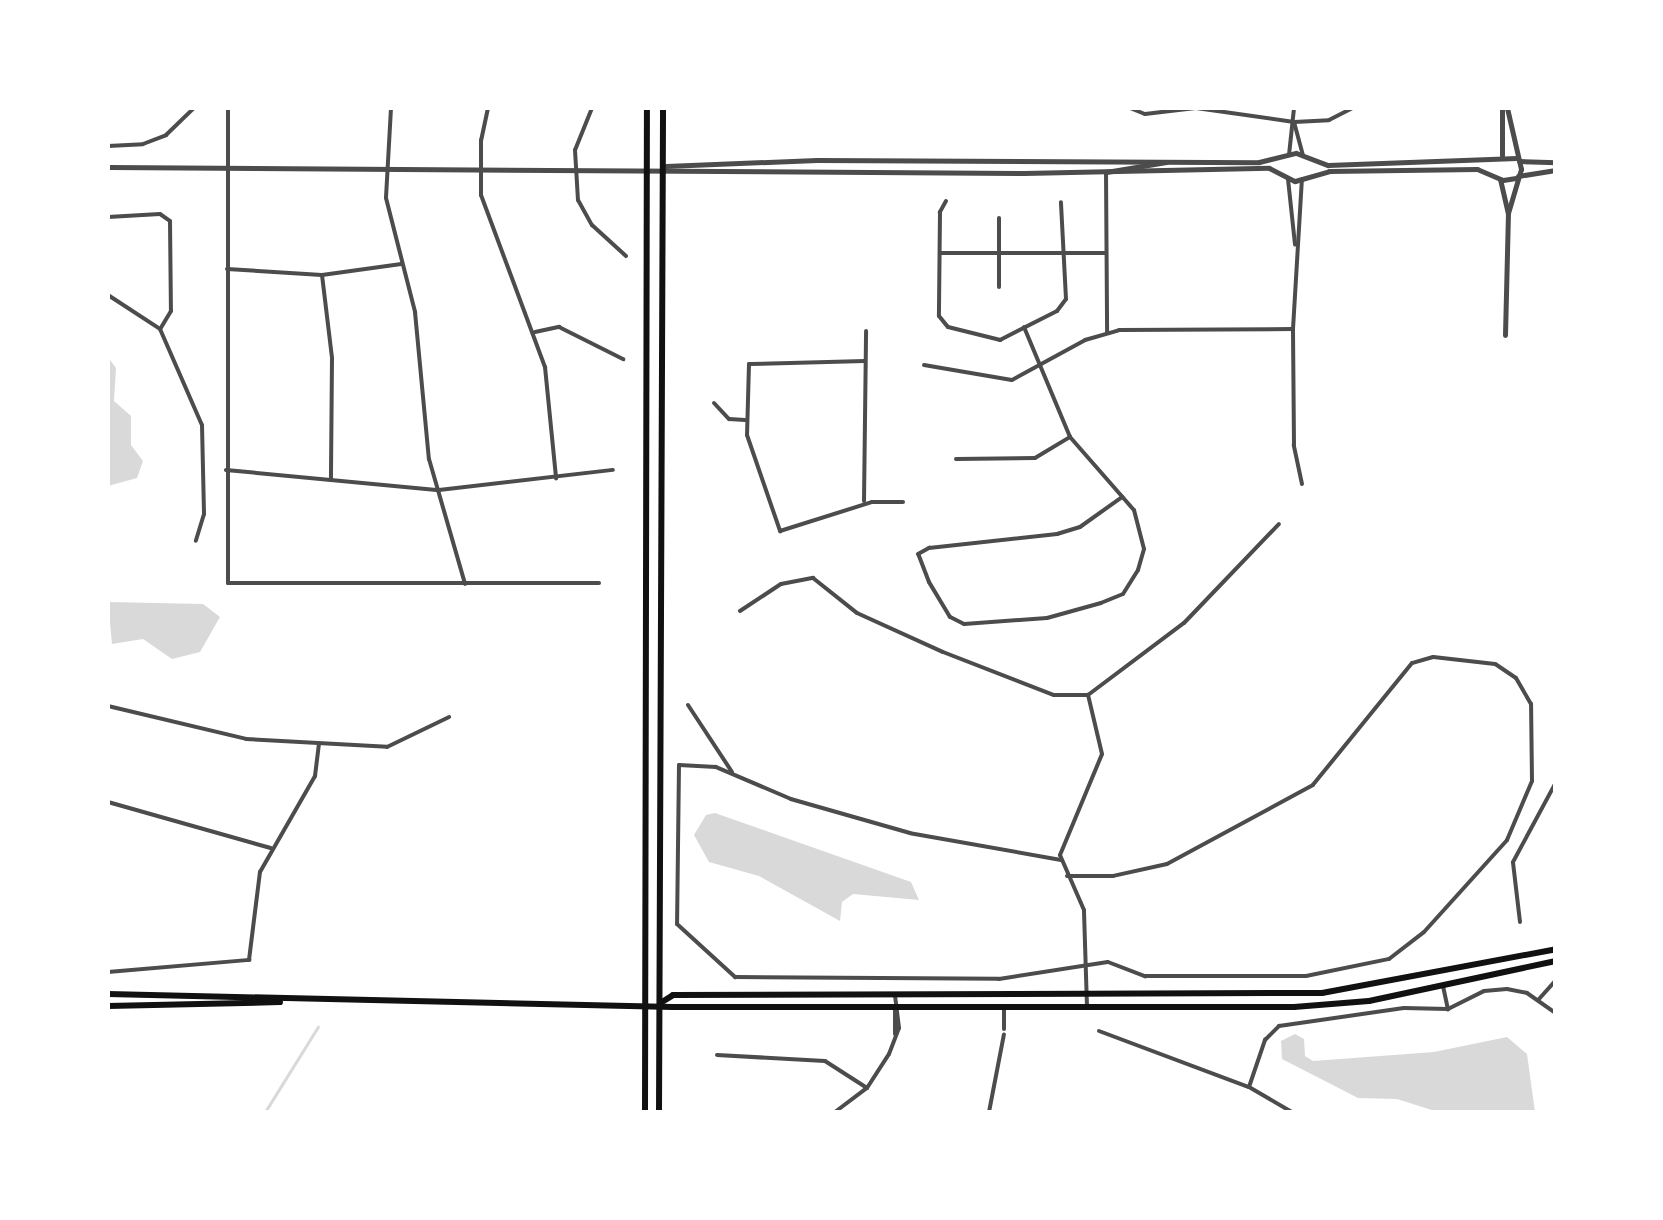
<!DOCTYPE html>
<html>
<head>
<meta charset="utf-8">
<style>
	body { margin:0 }
	#map { position:relative; width:1663px; height:1220px; overflow:hidden; background:#fff; font-family:Arial,sans-serif }
	div>[style] { position:absolute }
	[style*='--x'] { left:calc(var(--x)*1px); top:calc(var(--y)*1px); width:calc(var(--w)*1px); rotate:calc(var(--a)*1deg) }
	.water>* { inset:0; background:#d9d9d9 }
	.stream>* { height:2.5px; margin:-1.25px; padding:0 1.25px; transform-origin:1.25px; border-radius:1.25px; background:#d9d9d9 }
	.minor>* { height:4px; margin:-2px; padding:0 2px; transform-origin:2px; border-radius:2px; background:#4c4c4c }
	.tertiary>* { height:5px; margin:-2.5px; padding:0 2.5px; transform-origin:2.5px; border-radius:2.5px; background:#4c4c4c }
	.secondary>* { height:6px; margin:-3px; padding:0 3px; transform-origin:3px; border-radius:3px; background:#111 }
	span { translate:-50% -50%; white-space:nowrap; text-align:center; line-height:1.15; -webkit-text-stroke:10px #fff; paint-order:stroke }
	.frame { position:absolute; inset:0; border:110px solid #fff; pointer-events:none }
</style>
</head>
<body>
<div id="map">
	<div class="water">
		<div style="clip-path:polygon(108px 357px,116px 368px,114px 401px,131px 416px,131px 445px,143px 461px,137px 478px,108px 486px)"></div>
		<div style="clip-path:polygon(108px 602px,203px 604px,220px 617px,200px 652px,172px 659px,143px 639px,112px 644px)"></div>
		<div style="clip-path:polygon(715px 813px,911px 882px,919px 900px,853px 894px,842px 902px,840px 921px,759px 876px,709px 862px,694px 835px,706px 815px)"></div>
		<div style="clip-path:polygon(1295px 1034px,1304px 1039px,1305px 1056px,1313px 1061px,1434px 1052px,1507px 1037px,1527px 1054px,1535px 1112px,1438px 1112px,1397px 1099px,1358px 1098px,1282px 1059px,1281px 1041px)"></div>
	</div>
	<div class="stream">
		<div style="--x:265;--y:1112;--w:100;--a:-58.1"></div>
	</div>
	<div class="minor">
		<div style="--x:228;--y:108;--w:475;--a:90"></div>
		<div style="--x:228;--y:583;--w:371;--a:0"></div>
		<div style="--x:391;--y:108;--w:90;--a:93.2"></div>
		<div style="--x:386;--y:198;--w:118;--a:75.7"></div>
		<div style="--x:415;--y:312;--w:148;--a:84.6"></div>
		<div style="--x:429;--y:459;--w:130;--a:73.9"></div>
		<div style="--x:488;--y:108;--w:33;--a:102"></div>
		<div style="--x:481;--y:140;--w:55;--a:90"></div>
		<div style="--x:481;--y:195;--w:184;--a:69.6"></div>
		<div style="--x:545;--y:367;--w:112;--a:84.3"></div>
		<div style="--x:592;--y:108;--w:45;--a:112"></div>
		<div style="--x:575;--y:150;--w:50;--a:86.6"></div>
		<div style="--x:578;--y:200;--w:29;--a:61"></div>
		<div style="--x:592;--y:225;--w:46;--a:42.4"></div>
		<div style="--x:1130;--y:108;--w:16;--a:22"></div>
		<div style="--x:1145;--y:114;--w:51;--a:-6.7"></div>
		<div style="--x:1196;--y:108;--w:99;--a:8.1"></div>
		<div style="--x:1294;--y:122;--w:35;--a:-3"></div>
		<div style="--x:1329;--y:120;--w:27;--a:-27"></div>
		<div style="--x:1294;--y:122;--w:34;--a:75"></div>
		<div style="--x:108;--y:146;--w:35;--a:-3"></div>
		<div style="--x:143;--y:144;--w:25;--a:-21"></div>
		<div style="--x:166;--y:135;--w:39;--a:-44"></div>
		<div style="--x:1289;--y:155;--w:47;--a:-83.9"></div>
		<div style="--x:1106;--y:172;--w:160;--a:89.6"></div>
		<div style="--x:1288;--y:179;--w:66;--a:83.9"></div>
		<div style="--x:946;--y:201;--w:13;--a:119"></div>
		<div style="--x:940;--y:212;--w:104;--a:90.6"></div>
		<div style="--x:939;--y:316;--w:14;--a:51"></div>
		<div style="--x:948;--y:327;--w:54;--a:14"></div>
		<div style="--x:1000;--y:340;--w:64;--a:-27"></div>
		<div style="--x:1057;--y:311;--w:15;--a:-53"></div>
		<div style="--x:1066;--y:299;--w:97;--a:-93"></div>
		<div style="--x:108;--y:217;--w:52;--a:-3.3"></div>
		<div style="--x:160;--y:214;--w:12;--a:35"></div>
		<div style="--x:170;--y:221;--w:90;--a:89.4"></div>
		<div style="--x:171;--y:311;--w:21;--a:121"></div>
		<div style="--x:999;--y:218;--w:69;--a:90"></div>
		<div style="--x:940;--y:253;--w:166;--a:0"></div>
		<div style="--x:227;--y:269;--w:95;--a:3.6"></div>
		<div style="--x:322;--y:275;--w:80;--a:-7.9"></div>
		<div style="--x:322;--y:275;--w:84;--a:83.1"></div>
		<div style="--x:332;--y:358;--w:122;--a:90.5"></div>
		<div style="--x:108;--y:295;--w:62;--a:33.2"></div>
		<div style="--x:160;--y:329;--w:105;--a:66.4"></div>
		<div style="--x:202;--y:425;--w:89;--a:88.7"></div>
		<div style="--x:204;--y:514;--w:28;--a:107"></div>
		<div style="--x:1024;--y:327;--w:119;--a:67.3"></div>
		<div style="--x:1070;--y:437;--w:97;--a:48.8"></div>
		<div style="--x:1134;--y:510;--w:40;--a:75.6"></div>
		<div style="--x:1144;--y:549;--w:22;--a:106"></div>
		<div style="--x:1138;--y:570;--w:28;--a:122"></div>
		<div style="--x:1123;--y:594;--w:24;--a:158"></div>
		<div style="--x:1101;--y:603;--w:56;--a:164.5"></div>
		<div style="--x:1047;--y:618;--w:83;--a:175.9"></div>
		<div style="--x:964;--y:624;--w:16;--a:-153"></div>
		<div style="--x:950;--y:617;--w:41;--a:-121"></div>
		<div style="--x:929;--y:582;--w:30;--a:-111"></div>
		<div style="--x:918;--y:554;--w:13;--a:-29"></div>
		<div style="--x:929;--y:548;--w:129;--a:-6.2"></div>
		<div style="--x:1057;--y:534;--w:24;--a:-17"></div>
		<div style="--x:1080;--y:527;--w:52;--a:-35.5"></div>
		<div style="--x:535;--y:332;--w:25;--a:-12"></div>
		<div style="--x:559;--y:327;--w:72;--a:26.6"></div>
		<div style="--x:865;--y:361;--w:116;--a:178.5"></div>
		<div style="--x:749;--y:364;--w:71;--a:91.6"></div>
		<div style="--x:747;--y:435;--w:102;--a:71"></div>
		<div style="--x:780;--y:531;--w:96;--a:-17.5"></div>
		<div style="--x:872;--y:502;--w:31;--a:0"></div>
		<div style="--x:924;--y:365;--w:89;--a:9.7"></div>
		<div style="--x:1012;--y:380;--w:83;--a:-28.7"></div>
		<div style="--x:1085;--y:340;--w:35;--a:-16"></div>
		<div style="--x:1119;--y:330;--w:174;--a:-0.3"></div>
		<div style="--x:714;--y:403;--w:22;--a:47"></div>
		<div style="--x:729;--y:419;--w:16;--a:4"></div>
		<div style="--x:956;--y:459;--w:79;--a:-0.7"></div>
		<div style="--x:1035;--y:458;--w:41;--a:-31"></div>
		<div style="--x:226;--y:470;--w:214;--a:5.4"></div>
		<div style="--x:439;--y:490;--w:175;--a:-6.6"></div>
		<div style="--x:1302;--y:484;--w:40;--a:-102"></div>
		<div style="--x:1294;--y:445;--w:116;--a:-90.5"></div>
		<div style="--x:1293;--y:329;--w:150;--a:-86.6"></div>
		<div style="--x:864;--y:501;--w:170;--a:-89.3"></div>
		<div style="--x:740;--y:611;--w:49;--a:-33.4"></div>
		<div style="--x:781;--y:584;--w:33;--a:-11"></div>
		<div style="--x:813;--y:578;--w:56;--a:38.5"></div>
		<div style="--x:857;--y:613;--w:94;--a:24.4"></div>
		<div style="--x:943;--y:652;--w:119;--a:21.2"></div>
		<div style="--x:1054;--y:695;--w:34;--a:0"></div>
		<div style="--x:1088;--y:695;--w:120;--a:-36.9"></div>
		<div style="--x:1184;--y:623;--w:137;--a:-46.2"></div>
		<div style="--x:688;--y:705;--w:80;--a:56.7"></div>
		<div style="--x:108;--y:706;--w:142;--a:13.4"></div>
		<div style="--x:246;--y:739;--w:141;--a:3.2"></div>
		<div style="--x:387;--y:747;--w:69;--a:-25.8"></div>
		<div style="--x:108;--y:802;--w:169;--a:15.8"></div>
		<div style="--x:1061;--y:860;--w:153;--a:-169.9"></div>
		<div style="--x:910;--y:833;--w:124;--a:-164.1"></div>
		<div style="--x:791;--y:799;--w:82;--a:-156.9"></div>
		<div style="--x:716;--y:767;--w:37;--a:-177"></div>
		<div style="--x:679;--y:765;--w:159;--a:90.7"></div>
		<div style="--x:677;--y:924;--w:79;--a:42.4"></div>
		<div style="--x:735;--y:977;--w:264;--a:0.4"></div>
		<div style="--x:999;--y:979;--w:110;--a:-8.9"></div>
		<div style="--x:1108;--y:962;--w:40;--a:21"></div>
		<div style="--x:1145;--y:976;--w:161;--a:0"></div>
		<div style="--x:1306;--y:976;--w:85;--a:-11.6"></div>
		<div style="--x:1389;--y:959;--w:44;--a:-37.6"></div>
		<div style="--x:1424;--y:932;--w:124;--a:-47.9"></div>
		<div style="--x:1507;--y:840;--w:64;--a:-67"></div>
		<div style="--x:1532;--y:781;--w:77;--a:-90.7"></div>
		<div style="--x:1531;--y:704;--w:30;--a:-120"></div>
		<div style="--x:1516;--y:678;--w:25;--a:-146"></div>
		<div style="--x:1495;--y:664;--w:62;--a:-173.6"></div>
		<div style="--x:1433;--y:657;--w:22;--a:164"></div>
		<div style="--x:1412;--y:663;--w:157;--a:129.1"></div>
		<div style="--x:1313;--y:785;--w:166;--a:151.6"></div>
		<div style="--x:1167;--y:864;--w:55;--a:167.5"></div>
		<div style="--x:1113;--y:876;--w:46;--a:180"></div>
		<div style="--x:1520;--y:922;--w:60;--a:-96.7"></div>
		<div style="--x:1513;--y:862;--w:91;--a:-61.7"></div>
		<div style="--x:108;--y:972;--w:142;--a:-4.9"></div>
		<div style="--x:249;--y:960;--w:89;--a:-82.9"></div>
		<div style="--x:260;--y:872;--w:111;--a:-60.2"></div>
		<div style="--x:315;--y:776;--w:32;--a:-83"></div>
		<div style="--x:1443;--y:986;--w:24;--a:78"></div>
		<div style="--x:1539;--y:999;--w:25;--a:-48"></div>
		<div style="--x:1004;--y:1007;--w:22;--a:90"></div>
		<div style="--x:1087;--y:1007;--w:97;--a:-91.8"></div>
		<div style="--x:1084;--y:910;--w:60;--a:-113.6"></div>
		<div style="--x:1060;--y:855;--w:109;--a:-67.4"></div>
		<div style="--x:1102;--y:754;--w:61;--a:-103.3"></div>
		<div style="--x:1099;--y:1031;--w:160;--a:20.5"></div>
		<div style="--x:1249;--y:1087;--w:50;--a:30.2"></div>
		<div style="--x:895;--y:1034;--w:24;--a:-90"></div>
		<div style="--x:717;--y:1055;--w:108;--a:3.2"></div>
		<div style="--x:825;--y:1061;--w:50;--a:32.7"></div>
		<div style="--x:1249;--y:1087;--w:50;--a:-71.2"></div>
		<div style="--x:1265;--y:1040;--w:20;--a:-45"></div>
		<div style="--x:1279;--y:1026;--w:126;--a:-8.2"></div>
		<div style="--x:1404;--y:1008;--w:44;--a:1.3"></div>
		<div style="--x:1448;--y:1009;--w:40;--a:-26.6"></div>
		<div style="--x:1484;--y:991;--w:23;--a:-5"></div>
		<div style="--x:1507;--y:989;--w:20;--a:11"></div>
		<div style="--x:1527;--y:993;--w:35;--a:35"></div>
		<div style="--x:835;--y:1112;--w:40;--a:-37"></div>
		<div style="--x:867;--y:1088;--w:40;--a:-57.1"></div>
		<div style="--x:889;--y:1054;--w:28;--a:-69"></div>
		<div style="--x:899;--y:1028;--w:33;--a:-97"></div>
		<div style="--x:989;--y:1112;--w:79;--a:-79.1"></div>
	</div>
	<div class="tertiary">
		<div style="--x:1502;--y:155;--w:47;--a:-90"></div>
		<div style="--x:1519;--y:161;--w:37;--a:2"></div>
		<div style="--x:666;--y:166;--w:151;--a:-2.3"></div>
		<div style="--x:817;--y:160;--w:442;--a:0.3"></div>
		<div style="--x:1259;--y:162;--w:38;--a:-14"></div>
		<div style="--x:1296;--y:153;--w:34;--a:21"></div>
		<div style="--x:1328;--y:165;--w:189;--a:-2.1"></div>
		<div style="--x:108;--y:167;--w:916;--a:0.38"></div>
		<div style="--x:1024;--y:173;--w:245;--a:-1.2"></div>
		<div style="--x:1269;--y:168;--w:29;--a:27"></div>
		<div style="--x:1295;--y:181;--w:35;--a:-16"></div>
		<div style="--x:1329;--y:171;--w:148;--a:-0.8"></div>
		<div style="--x:1477;--y:169;--w:28;--a:23"></div>
		<div style="--x:1503;--y:180;--w:13;--a:-9"></div>
		<div style="--x:1106;--y:172;--w:61;--a:-9.5"></div>
		<div style="--x:1518;--y:176;--w:38;--a:-9"></div>
		<div style="--x:1500;--y:179;--w:35;--a:77"></div>
		<div style="--x:1505;--y:335;--w:122;--a:-88.6"></div>
		<div style="--x:1508;--y:213;--w:46;--a:-73.5"></div>
		<div style="--x:1521;--y:169;--w:63;--a:-102.9"></div>
	</div>
	<div class="secondary">
		<div style="--x:108;--y:994;--w:565;--a:1.32"></div>
		<div style="--x:673;--y:1007;--w:621;--a:0"></div>
		<div style="--x:1294;--y:1007;--w:75;--a:-4.6"></div>
		<div style="--x:1369;--y:1001;--w:191;--a:-12.1"></div>
		<div style="--x:662;--y:1002;--w:13;--a:-32"></div>
		<div style="--x:673;--y:995;--w:649;--a:-0.18"></div>
		<div style="--x:1322;--y:993;--w:238;--a:-10.6"></div>
		<div style="--x:108;--y:1006;--w:172;--a:-1.3"></div>
		<div style="--x:645;--y:1112;--w:1004;--a:-89.89"></div>
		<div style="--x:659;--y:1112;--w:1004;--a:-89.77"></div>
	</div>
	<div class="frame"></div>
</div>
</body>
</html>
